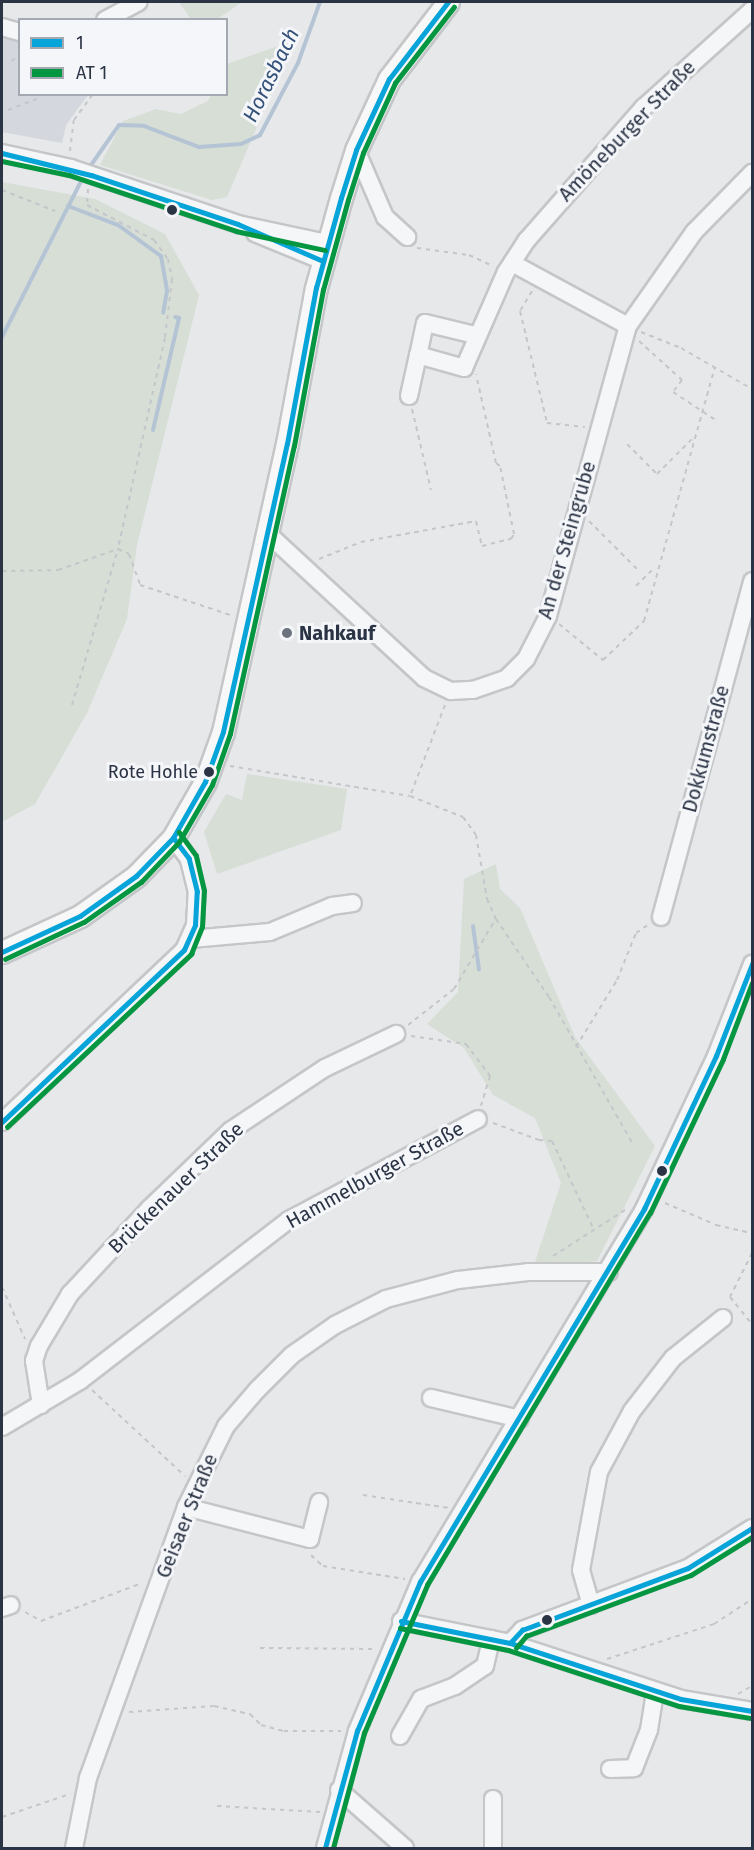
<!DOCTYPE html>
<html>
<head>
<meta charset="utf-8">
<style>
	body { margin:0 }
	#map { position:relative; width:754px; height:1850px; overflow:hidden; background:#e6e8ea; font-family:"Fira Sans",sans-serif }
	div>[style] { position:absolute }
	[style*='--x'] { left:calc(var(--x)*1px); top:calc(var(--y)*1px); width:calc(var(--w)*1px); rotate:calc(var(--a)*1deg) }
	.built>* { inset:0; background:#d4d7dd }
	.green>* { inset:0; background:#d6ded6 }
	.stream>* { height:4px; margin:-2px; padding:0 2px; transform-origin:2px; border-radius:2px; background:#b4c4d5 }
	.path>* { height:2px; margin-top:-1px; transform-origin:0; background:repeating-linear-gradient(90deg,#c5c6ca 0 4.5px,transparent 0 9px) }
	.roads { filter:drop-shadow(2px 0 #c4c6c8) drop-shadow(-2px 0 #c4c6c8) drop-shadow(0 2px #c4c6c8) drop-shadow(0 -2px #c4c6c8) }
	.minor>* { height:16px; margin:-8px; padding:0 8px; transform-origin:8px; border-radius:8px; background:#f5f6f7 }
	.major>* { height:21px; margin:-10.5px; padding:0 10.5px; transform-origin:10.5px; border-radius:10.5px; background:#f8f8f8 }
	.bus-1>* { height:4.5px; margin:-2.25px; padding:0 2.25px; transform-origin:2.25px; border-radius:2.25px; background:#07a4da }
	.bus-2>* { height:4.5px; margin:-2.25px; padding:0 2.25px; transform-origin:2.25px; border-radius:2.25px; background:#059641 }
	.dots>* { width:16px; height:16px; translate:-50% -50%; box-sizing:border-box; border:3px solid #f4f6f9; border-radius:50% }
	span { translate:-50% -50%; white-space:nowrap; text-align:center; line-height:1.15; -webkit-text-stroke:6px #f4f6f9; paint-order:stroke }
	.bus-label { font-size:18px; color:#2b3445 }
	.right { translate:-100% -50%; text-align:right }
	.street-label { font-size:20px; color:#2b3445 }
	.poi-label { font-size:20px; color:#2b3445; font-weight:700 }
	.left { translate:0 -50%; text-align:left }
	.water-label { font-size:21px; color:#34527a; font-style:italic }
	.frame { position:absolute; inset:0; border:3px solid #2b3445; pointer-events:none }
	.legend { position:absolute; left:18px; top:18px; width:210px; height:78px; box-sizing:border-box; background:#f4f6f9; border:2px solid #a4a8b1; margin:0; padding:8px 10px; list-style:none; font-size:18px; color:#2b3445 }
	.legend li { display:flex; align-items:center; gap:12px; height:30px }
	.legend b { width:30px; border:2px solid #a4a8b1 }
</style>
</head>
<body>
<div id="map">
	<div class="built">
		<div style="clip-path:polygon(2px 36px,19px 40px,20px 94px,88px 95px,66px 125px,62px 143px,2px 132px)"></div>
	</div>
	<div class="green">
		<div style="clip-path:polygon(179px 2px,242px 2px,216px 20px,191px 19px)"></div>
		<div style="clip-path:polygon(298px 31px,227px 197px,212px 200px,100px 165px,123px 121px,156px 109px,181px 114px,208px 101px,211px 95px,226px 94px,227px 64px,284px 44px)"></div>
		<div style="clip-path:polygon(2px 182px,95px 199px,165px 234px,199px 295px,137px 545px,127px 619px,87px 713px,35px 804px,2px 822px)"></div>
		<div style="clip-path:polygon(247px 774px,347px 789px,341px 830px,217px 874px,204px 832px,226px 794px,242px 800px)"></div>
		<div style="clip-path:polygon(496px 864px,500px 889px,520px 908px,575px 1037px,655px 1146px,597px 1261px,533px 1268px,561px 1183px,535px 1118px,493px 1095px,464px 1048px,427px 1024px,458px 992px,464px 879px)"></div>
	</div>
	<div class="stream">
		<div style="--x:89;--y:168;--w:52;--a:-55.1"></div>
		<div style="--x:119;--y:125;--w:25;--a:2"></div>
		<div style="--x:144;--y:126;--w:59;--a:20.9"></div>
		<div style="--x:199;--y:147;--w:42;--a:-4.1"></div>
		<div style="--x:241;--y:144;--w:21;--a:-25"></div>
		<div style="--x:260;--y:135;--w:81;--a:-62.2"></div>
		<div style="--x:298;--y:63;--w:65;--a:-70.2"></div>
		<div style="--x:68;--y:206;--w:53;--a:20.8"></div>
		<div style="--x:118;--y:225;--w:53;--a:35.8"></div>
		<div style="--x:161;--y:256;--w:36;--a:80"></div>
		<div style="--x:167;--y:291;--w:22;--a:100"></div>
		<div style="--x:2;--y:337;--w:179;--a:-63.1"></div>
		<div style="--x:153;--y:430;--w:115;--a:-76.9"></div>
		<div style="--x:179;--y:318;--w:4;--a:-166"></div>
		<div style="--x:473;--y:926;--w:44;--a:82.2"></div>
	</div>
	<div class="path">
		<div style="--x:11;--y:61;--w:10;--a:-29"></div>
		<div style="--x:8;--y:110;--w:31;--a:-21"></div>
		<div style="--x:70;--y:151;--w:31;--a:-83"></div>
		<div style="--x:74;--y:120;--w:32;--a:-54"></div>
		<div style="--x:88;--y:189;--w:16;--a:94"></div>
		<div style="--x:87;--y:205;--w:76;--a:27.6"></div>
		<div style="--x:154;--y:240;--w:24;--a:54"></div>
		<div style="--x:168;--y:259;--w:20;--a:79"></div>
		<div style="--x:172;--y:279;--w:59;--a:96.8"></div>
		<div style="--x:165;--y:338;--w:216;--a:102.6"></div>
		<div style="--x:118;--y:549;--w:12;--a:24"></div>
		<div style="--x:129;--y:554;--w:33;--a:70"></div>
		<div style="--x:140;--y:585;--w:95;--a:18.4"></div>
		<div style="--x:2;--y:190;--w:57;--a:21.6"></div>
		<div style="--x:417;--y:248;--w:52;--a:7.7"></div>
		<div style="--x:469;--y:255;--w:26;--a:25"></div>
		<div style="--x:532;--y:291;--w:23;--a:121"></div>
		<div style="--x:520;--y:311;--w:115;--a:76.4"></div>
		<div style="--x:547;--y:423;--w:38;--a:6"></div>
		<div style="--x:641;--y:332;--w:43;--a:21.8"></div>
		<div style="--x:681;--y:348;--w:82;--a:30"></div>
		<div style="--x:639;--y:341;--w:58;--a:42.2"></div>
		<div style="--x:682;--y:380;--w:15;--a:127"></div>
		<div style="--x:673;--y:392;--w:53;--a:33.4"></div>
		<div style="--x:412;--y:409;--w:83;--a:76.8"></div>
		<div style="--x:627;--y:444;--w:42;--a:45"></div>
		<div style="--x:657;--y:474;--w:49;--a:-45"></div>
		<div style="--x:589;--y:521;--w:69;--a:45"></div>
		<div style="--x:319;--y:559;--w:45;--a:-22"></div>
		<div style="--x:361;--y:542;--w:117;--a:-10.3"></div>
		<div style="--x:476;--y:521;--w:26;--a:77"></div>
		<div style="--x:482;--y:546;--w:30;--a:-14"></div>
		<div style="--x:511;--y:539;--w:6;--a:-59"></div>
		<div style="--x:514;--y:534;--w:69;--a:-101.6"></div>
		<div style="--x:500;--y:466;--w:5;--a:-143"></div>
		<div style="--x:496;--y:463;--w:91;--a:-102.7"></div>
		<div style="--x:2;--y:571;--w:56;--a:-1"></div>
		<div style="--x:58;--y:570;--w:64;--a:-19.3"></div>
		<div style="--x:636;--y:586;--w:27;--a:-45"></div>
		<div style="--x:559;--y:624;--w:57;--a:39.3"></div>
		<div style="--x:603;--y:660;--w:57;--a:-43.6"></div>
		<div style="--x:644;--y:621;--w:264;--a:-74.4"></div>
		<div style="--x:72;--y:705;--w:163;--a:-73.6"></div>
		<div style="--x:445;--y:705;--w:97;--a:111"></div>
		<div style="--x:410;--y:796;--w:57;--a:21.6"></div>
		<div style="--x:463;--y:817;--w:22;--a:54"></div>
		<div style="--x:476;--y:835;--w:65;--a:80.2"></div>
		<div style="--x:487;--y:899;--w:22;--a:66"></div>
		<div style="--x:496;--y:919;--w:94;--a:55.8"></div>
		<div style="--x:549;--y:997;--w:169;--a:60.3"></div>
		<div style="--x:230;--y:766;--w:182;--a:9.5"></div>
		<div style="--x:408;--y:1025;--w:58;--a:-38"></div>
		<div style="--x:454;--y:989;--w:80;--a:-59.3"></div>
		<div style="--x:411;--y:1036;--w:56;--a:8.3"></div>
		<div style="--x:466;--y:1044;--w:40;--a:53"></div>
		<div style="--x:490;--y:1076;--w:31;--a:107"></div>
		<div style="--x:576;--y:1047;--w:79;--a:-58.5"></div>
		<div style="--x:617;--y:980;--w:51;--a:-68"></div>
		<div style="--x:636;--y:933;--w:14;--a:-34"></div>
		<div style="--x:493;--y:1123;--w:49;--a:20.3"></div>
		<div style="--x:539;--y:1140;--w:13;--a:4"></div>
		<div style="--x:552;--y:1141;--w:98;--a:64.7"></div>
		<div style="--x:665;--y:1203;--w:56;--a:23.3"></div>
		<div style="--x:716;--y:1225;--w:37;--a:13"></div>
		<div style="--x:752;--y:1253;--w:49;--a:116.6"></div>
		<div style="--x:730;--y:1297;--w:35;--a:51"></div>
		<div style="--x:553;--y:1256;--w:89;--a:-32.6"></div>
		<div style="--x:2;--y:1287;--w:57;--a:66.1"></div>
		<div style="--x:92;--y:1390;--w:127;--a:42.8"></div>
		<div style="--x:363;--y:1495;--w:87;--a:8.6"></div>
		<div style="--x:311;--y:1555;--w:16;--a:43"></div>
		<div style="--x:323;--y:1566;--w:83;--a:9"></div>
		<div style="--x:25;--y:1612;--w:18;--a:29"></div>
		<div style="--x:41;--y:1621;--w:108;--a:-20.6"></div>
		<div style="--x:260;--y:1648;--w:115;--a:0.5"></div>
		<div style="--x:607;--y:1659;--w:113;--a:-18.1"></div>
		<div style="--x:714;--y:1624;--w:45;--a:-33.3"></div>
		<div style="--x:738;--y:1694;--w:16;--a:-30"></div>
		<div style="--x:129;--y:1712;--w:85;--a:-4"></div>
		<div style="--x:214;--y:1706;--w:37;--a:13"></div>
		<div style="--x:250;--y:1714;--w:16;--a:45"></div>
		<div style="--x:261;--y:1725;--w:24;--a:15"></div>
		<div style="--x:284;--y:1731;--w:57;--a:0"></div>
		<div style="--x:217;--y:1806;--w:104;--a:3.3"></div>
		<div style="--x:2;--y:1817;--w:72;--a:-18.7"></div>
	</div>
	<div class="roads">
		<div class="minor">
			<div style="--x:105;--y:20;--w:38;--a:-28"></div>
			<div style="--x:2;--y:27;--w:19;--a:16"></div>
			<div style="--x:356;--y:150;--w:73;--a:66.6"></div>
			<div style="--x:385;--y:217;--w:30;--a:42"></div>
			<div style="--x:2;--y:153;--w:71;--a:12.3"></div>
			<div style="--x:71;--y:168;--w:176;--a:18.5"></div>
			<div style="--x:238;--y:224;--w:91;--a:12.1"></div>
			<div style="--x:255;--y:233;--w:74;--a:22.4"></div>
			<div style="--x:512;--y:263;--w:132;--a:28.5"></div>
			<div style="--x:475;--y:335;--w:51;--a:-166.5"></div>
			<div style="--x:425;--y:323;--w:33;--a:102"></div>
			<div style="--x:418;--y:355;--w:48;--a:15.8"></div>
			<div style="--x:464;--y:368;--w:105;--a:-66.4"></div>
			<div style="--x:506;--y:272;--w:38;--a:-57"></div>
			<div style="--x:527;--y:240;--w:177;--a:-48.7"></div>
			<div style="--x:644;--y:107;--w:145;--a:-41.9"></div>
			<div style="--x:409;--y:396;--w:42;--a:-77.6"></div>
			<div style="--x:267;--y:533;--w:214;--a:42.7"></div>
			<div style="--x:424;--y:678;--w:30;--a:26"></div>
			<div style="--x:451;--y:691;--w:22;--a:-3"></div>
			<div style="--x:473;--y:690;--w:36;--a:-19"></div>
			<div style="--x:507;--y:678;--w:27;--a:-45"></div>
			<div style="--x:526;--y:659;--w:48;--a:-62.9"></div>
			<div style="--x:548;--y:616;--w:301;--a:-74.6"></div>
			<div style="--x:628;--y:326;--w:115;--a:-54.9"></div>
			<div style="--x:694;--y:232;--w:83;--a:-45.5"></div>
			<div style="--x:661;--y:917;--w:348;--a:-74.8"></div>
			<div style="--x:191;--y:939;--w:79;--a:-5.1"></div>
			<div style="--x:270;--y:932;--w:67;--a:-22.8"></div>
			<div style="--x:332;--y:906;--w:21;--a:-8"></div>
			<div style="--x:2;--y:1122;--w:250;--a:-43.4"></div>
			<div style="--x:184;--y:950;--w:27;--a:-66"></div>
			<div style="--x:195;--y:925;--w:33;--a:-87"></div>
			<div style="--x:197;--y:892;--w:34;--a:-104"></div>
			<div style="--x:189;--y:859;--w:26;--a:-127"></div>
			<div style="--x:431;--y:1398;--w:91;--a:13.3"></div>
			<div style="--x:41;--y:1405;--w:45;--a:-99"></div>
			<div style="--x:34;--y:1361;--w:16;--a:-72"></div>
			<div style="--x:39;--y:1346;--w:61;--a:-59.2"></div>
			<div style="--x:70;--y:1294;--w:117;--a:-47.1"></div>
			<div style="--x:150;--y:1208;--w:111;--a:-43.9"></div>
			<div style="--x:230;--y:1131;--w:114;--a:-33.6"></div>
			<div style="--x:325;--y:1068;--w:79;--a:-25.6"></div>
			<div style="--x:2;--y:1427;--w:92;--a:-30.7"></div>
			<div style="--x:81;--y:1380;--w:262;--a:-37.6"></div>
			<div style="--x:289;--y:1220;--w:214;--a:-28.1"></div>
			<div style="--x:186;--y:1507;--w:128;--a:14.5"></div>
			<div style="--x:310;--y:1539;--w:38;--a:-76"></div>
			<div style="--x:591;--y:1605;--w:36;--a:-106"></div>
			<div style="--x:581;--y:1570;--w:100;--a:-79.6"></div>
			<div style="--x:599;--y:1472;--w:69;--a:-61.6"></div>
			<div style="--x:632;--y:1411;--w:67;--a:-52.3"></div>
			<div style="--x:673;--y:1358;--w:64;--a:-38.7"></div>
			<div style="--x:2;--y:1608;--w:9;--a:-18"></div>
			<div style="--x:401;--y:1621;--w:111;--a:11.4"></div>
			<div style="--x:510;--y:1643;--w:180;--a:18.1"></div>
			<div style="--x:681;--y:1699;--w:72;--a:9.6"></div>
			<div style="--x:510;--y:1643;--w:18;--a:-47"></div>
			<div style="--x:522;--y:1630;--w:177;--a:-20.5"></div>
			<div style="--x:688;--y:1568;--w:75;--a:-32"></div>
			<div style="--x:400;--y:1736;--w:43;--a:-60.4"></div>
			<div style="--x:421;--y:1699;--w:36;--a:-21"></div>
			<div style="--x:455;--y:1686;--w:36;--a:-34"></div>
			<div style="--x:485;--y:1666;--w:28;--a:-77"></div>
			<div style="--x:610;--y:1769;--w:24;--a:-2"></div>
			<div style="--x:634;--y:1768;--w:41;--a:-68.5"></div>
			<div style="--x:649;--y:1730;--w:39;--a:-81"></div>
			<div style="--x:339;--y:1790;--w:88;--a:41.3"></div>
			<div style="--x:493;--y:1799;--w:49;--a:90"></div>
			<div style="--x:74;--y:1848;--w:71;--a:-78.7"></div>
			<div style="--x:88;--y:1778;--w:288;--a:-70.1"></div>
			<div style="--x:186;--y:1507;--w:90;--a:-63.7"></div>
			<div style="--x:226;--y:1426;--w:48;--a:-49.3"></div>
			<div style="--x:257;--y:1390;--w:49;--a:-45"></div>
			<div style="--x:292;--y:1355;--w:52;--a:-34.9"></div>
			<div style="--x:335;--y:1325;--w:57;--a:-27"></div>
			<div style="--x:386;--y:1299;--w:74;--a:-14.8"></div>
			<div style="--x:458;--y:1280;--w:70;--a:-6.5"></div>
			<div style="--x:528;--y:1272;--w:81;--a:0"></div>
			<div style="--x:325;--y:1848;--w:121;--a:-74.7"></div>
			<div style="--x:357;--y:1731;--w:162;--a:-67.1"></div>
			<div style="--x:420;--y:1582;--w:435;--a:-59"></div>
			<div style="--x:644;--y:1209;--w:169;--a:-64.8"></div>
			<div style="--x:716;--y:1056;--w:99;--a:-68.6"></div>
		</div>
		<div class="major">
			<div style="--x:2;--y:952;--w:86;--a:-24.8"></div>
			<div style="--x:80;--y:916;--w:69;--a:-35.5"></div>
			<div style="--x:136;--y:876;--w:53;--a:-45.8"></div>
			<div style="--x:173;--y:838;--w:64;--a:-60.3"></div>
			<div style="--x:205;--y:782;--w:53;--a:-70.2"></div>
			<div style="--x:223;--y:732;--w:295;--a:-77.5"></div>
			<div style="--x:287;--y:444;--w:159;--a:-79.5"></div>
			<div style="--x:316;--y:288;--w:93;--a:-74.5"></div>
			<div style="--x:341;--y:198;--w:50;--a:-72.6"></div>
			<div style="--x:356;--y:150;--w:78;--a:-65.1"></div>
			<div style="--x:389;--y:79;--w:97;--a:-52.5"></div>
		</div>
	</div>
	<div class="bus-1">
		<div style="--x:2;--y:153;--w:92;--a:13.9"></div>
		<div style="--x:91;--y:175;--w:155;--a:18.4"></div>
		<div style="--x:238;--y:224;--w:93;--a:23.5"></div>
		<div style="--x:2;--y:952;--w:86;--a:-24.8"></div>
		<div style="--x:80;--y:916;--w:69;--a:-35.5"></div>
		<div style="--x:136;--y:876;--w:53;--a:-45.8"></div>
		<div style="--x:173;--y:838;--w:64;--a:-60.3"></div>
		<div style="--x:205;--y:782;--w:53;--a:-70.2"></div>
		<div style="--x:223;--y:732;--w:295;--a:-77.5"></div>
		<div style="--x:287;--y:444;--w:159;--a:-79.5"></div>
		<div style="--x:316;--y:288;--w:93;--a:-74.5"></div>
		<div style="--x:341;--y:198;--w:50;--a:-72.6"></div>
		<div style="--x:356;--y:150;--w:78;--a:-65.1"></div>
		<div style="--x:389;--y:79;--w:97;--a:-52.5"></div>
		<div style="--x:2;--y:1122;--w:250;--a:-43.4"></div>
		<div style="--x:184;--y:950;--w:27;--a:-66"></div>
		<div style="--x:195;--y:925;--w:33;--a:-87"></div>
		<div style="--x:197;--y:892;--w:34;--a:-104"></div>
		<div style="--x:189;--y:859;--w:26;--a:-127"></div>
		<div style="--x:401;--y:1621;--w:111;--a:11.4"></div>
		<div style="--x:510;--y:1643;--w:180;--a:18.1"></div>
		<div style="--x:681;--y:1699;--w:72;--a:9.6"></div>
		<div style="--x:510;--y:1643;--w:18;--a:-47"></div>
		<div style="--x:522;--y:1630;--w:177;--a:-20.5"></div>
		<div style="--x:688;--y:1568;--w:75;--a:-32"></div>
		<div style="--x:325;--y:1848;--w:121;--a:-74.7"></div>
		<div style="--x:357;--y:1731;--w:162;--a:-67.1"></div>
		<div style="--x:420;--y:1582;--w:435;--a:-59"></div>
		<div style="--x:644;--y:1209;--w:169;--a:-64.8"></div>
		<div style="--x:716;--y:1056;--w:99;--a:-68.6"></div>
	</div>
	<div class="bus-2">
		<div style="--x:2;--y:161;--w:68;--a:11.8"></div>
		<div style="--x:69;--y:175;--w:176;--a:18.5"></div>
		<div style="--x:236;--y:231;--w:91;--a:12.1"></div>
		<div style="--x:5;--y:959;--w:87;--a:-25.1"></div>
		<div style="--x:84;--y:922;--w:70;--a:-35.1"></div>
		<div style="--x:141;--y:882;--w:55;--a:-46.5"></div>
		<div style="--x:179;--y:842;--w:66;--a:-59.9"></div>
		<div style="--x:212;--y:785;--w:54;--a:-70.6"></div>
		<div style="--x:230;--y:734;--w:295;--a:-77.5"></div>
		<div style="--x:294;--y:446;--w:159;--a:-79.5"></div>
		<div style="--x:323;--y:290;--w:93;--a:-74.5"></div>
		<div style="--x:348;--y:200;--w:49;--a:-72.3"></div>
		<div style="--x:363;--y:153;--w:77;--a:-65.4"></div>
		<div style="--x:395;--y:83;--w:96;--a:-52.2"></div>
		<div style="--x:7;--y:1127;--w:253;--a:-43.2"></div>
		<div style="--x:191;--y:954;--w:29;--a:-68"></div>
		<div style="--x:202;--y:927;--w:36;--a:-87"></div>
		<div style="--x:204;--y:891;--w:36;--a:-103"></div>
		<div style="--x:196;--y:856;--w:29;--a:-126"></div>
		<div style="--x:400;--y:1628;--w:110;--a:11.5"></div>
		<div style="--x:508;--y:1650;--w:180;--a:18.1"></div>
		<div style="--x:679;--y:1706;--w:73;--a:9.5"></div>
		<div style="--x:516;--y:1648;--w:16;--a:-50"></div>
		<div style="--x:526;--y:1636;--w:176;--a:-20.3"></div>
		<div style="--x:691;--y:1575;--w:72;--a:-31.9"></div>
		<div style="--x:333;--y:1848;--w:119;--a:-74.9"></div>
		<div style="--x:364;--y:1733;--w:161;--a:-66.9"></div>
		<div style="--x:427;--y:1585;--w:434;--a:-59.1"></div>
		<div style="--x:650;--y:1213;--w:170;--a:-64.6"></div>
		<div style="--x:723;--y:1059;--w:81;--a:-69.1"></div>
	</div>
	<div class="dots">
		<div style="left:172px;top:210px;background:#2b3445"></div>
		<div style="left:287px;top:633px;background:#6c737f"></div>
		<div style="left:209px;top:772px;background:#2b3445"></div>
		<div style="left:662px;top:1171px;background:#2b3445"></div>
		<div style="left:547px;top:1620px;background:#2b3445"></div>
	</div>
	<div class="bus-label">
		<span class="right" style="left:198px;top:772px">Rote Hohle</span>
	</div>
	<div class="street-label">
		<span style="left:627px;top:131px;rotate:-46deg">Amöneburger Straße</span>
		<span style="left:567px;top:540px;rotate:-74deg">An der Steingrube</span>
		<span style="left:706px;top:749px;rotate:-75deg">Dokkumstraße</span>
		<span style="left:375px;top:1175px;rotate:-29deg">Hammelburger Straße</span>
		<span style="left:176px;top:1188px;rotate:-44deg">Brückenauer Straße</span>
		<span style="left:187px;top:1516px;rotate:-68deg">Geisaer Straße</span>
	</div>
	<div class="poi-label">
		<span class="left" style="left:299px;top:633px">Nahkauf</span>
	</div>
	<div class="water-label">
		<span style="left:271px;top:75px;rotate:-64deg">Horasbach</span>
	</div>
	<div class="frame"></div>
	<ul class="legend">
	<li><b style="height:8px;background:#07a4da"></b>1</li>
	<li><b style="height:8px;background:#059641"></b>AT 1</li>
	</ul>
</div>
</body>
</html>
